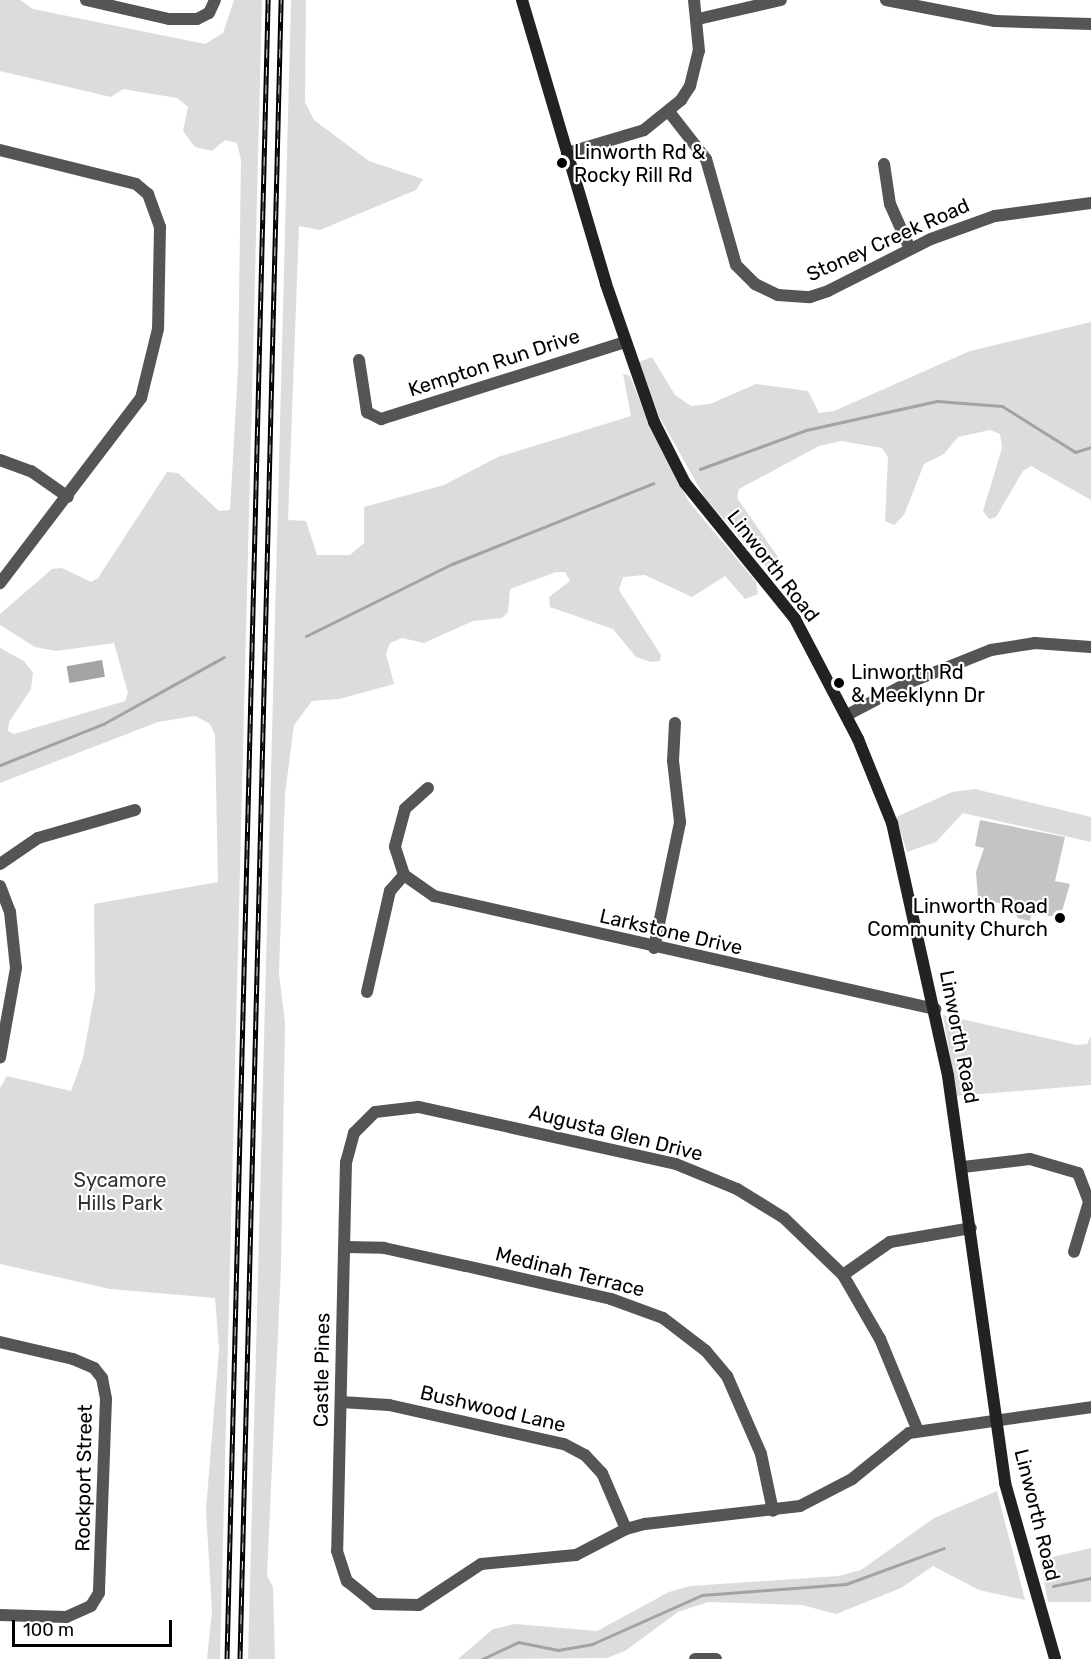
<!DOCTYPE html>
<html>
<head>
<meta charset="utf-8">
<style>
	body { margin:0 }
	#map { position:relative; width:1091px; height:1659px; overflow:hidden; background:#fff; font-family:Rubik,sans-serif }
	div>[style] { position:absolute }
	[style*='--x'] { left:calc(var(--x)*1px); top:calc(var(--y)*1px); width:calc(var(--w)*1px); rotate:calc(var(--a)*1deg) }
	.green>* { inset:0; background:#dcdcdc }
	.water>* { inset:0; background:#a3a3a3; transform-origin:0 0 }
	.stream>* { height:3px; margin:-1.5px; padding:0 1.5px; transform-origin:1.5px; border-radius:1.5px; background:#a3a3a3 }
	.building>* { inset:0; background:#c4c4c4 }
	.street>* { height:12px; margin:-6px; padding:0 6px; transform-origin:6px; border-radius:6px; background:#555 }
	.secondary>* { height:12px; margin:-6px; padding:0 6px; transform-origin:6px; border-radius:6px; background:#222 }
	.rail>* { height:5px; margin-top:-2.5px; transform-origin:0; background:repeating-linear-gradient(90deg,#fff 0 9px,#000 0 18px); box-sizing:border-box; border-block:2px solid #000 }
	.dots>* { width:16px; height:16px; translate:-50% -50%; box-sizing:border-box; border:3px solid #fff; border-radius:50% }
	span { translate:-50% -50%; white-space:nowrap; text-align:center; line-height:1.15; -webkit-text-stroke:4.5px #fff; paint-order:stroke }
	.poi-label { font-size:20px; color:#000 }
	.left { translate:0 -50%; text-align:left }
	.right { translate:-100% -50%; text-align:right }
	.street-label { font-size:20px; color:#000 }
	.park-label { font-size:20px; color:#333 }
	.scale { position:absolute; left:12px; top:1620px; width:160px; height:27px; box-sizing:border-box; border:3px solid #000; border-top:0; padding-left:8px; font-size:18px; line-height:21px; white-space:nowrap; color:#000; -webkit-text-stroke:4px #fff; paint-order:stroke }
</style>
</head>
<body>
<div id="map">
	<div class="green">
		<div style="clip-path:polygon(0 0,20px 0,33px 9px,205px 44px,223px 33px,234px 0,262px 0,220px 1659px,207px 1659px,212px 1611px,206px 1510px,219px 1349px,215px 1298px,110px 1289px,0 1264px,0 1088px,7px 1076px,71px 1091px,83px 1058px,95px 991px,94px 904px,218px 882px,215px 735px,210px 724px,195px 716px,158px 722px,0 783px,0 648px,24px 661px,33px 673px,31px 689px,9px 722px,8px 731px,14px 734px,125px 701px,128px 693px,114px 643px,56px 651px,35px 647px,0 625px,0 614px,52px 569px,62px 568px,91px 582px,98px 578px,167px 472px,178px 473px,219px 511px,230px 510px,238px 369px,241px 160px,237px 143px,225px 140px,212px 151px,195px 147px,183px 131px,188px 107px,177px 98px,123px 89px,111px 97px,0 71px)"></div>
		<div style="clip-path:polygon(291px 0,306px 0,305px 102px,314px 120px,369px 161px,423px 179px,416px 190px,320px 230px,299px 226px,288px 520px,306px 521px,317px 555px,350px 555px,364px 543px,364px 507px,444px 485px,498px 457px,631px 416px,623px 374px,630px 376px,651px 429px,689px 502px,756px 582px,758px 594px,745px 599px,725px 576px,692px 597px,645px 575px,623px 577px,619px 590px,661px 655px,660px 661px,651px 662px,636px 657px,613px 629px,550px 607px,549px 597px,570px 581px,565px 572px,556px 572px,510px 589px,508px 612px,502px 618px,473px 621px,424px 643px,402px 638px,390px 643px,386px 654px,394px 684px,339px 699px,312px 701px,294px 725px,285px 794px,279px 974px,285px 1023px,281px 1267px,267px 1576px,273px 1587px,275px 1659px,248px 1659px)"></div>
		<div style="clip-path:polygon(1091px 322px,1091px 500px,1031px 466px,1023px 471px,996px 517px,989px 519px,983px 511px,1002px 448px,1000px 434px,990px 430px,958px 437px,944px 454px,924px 464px,904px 515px,894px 525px,885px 521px,888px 457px,882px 448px,841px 441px,819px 446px,739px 489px,737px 498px,785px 567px,780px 575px,769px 570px,705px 498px,659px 416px,639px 362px,652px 357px,675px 395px,691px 406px,710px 404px,756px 384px,808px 391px,819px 413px,834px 411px,970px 351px)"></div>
		<div style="clip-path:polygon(975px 789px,1091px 817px,1091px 842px,963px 813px,936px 842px,907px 852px,896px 817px,952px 792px)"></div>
		<div style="clip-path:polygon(943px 1015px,1077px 1045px,1087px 1044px,1091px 1036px,1091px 1085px,957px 1096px)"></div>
		<div style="clip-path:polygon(997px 1491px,1025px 1600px,979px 1590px,933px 1566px,901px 1588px,836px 1614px,802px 1605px,708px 1602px,678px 1612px,625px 1651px,607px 1658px,458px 1659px,493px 1629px,515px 1624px,597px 1631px,669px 1592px,690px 1586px,838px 1576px,861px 1570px,934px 1518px)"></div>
		<div style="clip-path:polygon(1091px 1548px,1091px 1602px,1048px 1602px,1040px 1560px)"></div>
	</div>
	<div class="water">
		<div style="left:102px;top:660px;width:17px;height:36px;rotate:80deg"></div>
	</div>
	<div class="stream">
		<div style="--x:700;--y:469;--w:113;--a:-20.2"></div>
		<div style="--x:806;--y:430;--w:134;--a:-12.5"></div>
		<div style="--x:937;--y:401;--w:65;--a:4.4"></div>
		<div style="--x:1002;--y:406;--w:86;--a:32.2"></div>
		<div style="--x:1075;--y:452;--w:17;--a:-17"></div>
		<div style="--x:306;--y:636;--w:163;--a:-26.3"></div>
		<div style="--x:452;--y:564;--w:217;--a:-21.9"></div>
		<div style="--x:0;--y:765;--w:111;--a:-21.7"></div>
		<div style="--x:103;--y:724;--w:138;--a:-29"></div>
		<div style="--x:1053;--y:1586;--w:39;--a:-12"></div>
		<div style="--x:482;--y:1659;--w:40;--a:-25"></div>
		<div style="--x:518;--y:1642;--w:41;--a:11.3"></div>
		<div style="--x:558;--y:1650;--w:35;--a:-10"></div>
		<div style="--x:592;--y:1644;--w:120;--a:-24"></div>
		<div style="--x:702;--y:1595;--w:144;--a:-4.4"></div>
		<div style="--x:846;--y:1584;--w:104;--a:-20.2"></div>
	</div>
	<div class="building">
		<div style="clip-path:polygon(980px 820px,1065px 837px,1055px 881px,1070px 884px,1060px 918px,1032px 912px,1030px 921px,1018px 918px,1011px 906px,978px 898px,976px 872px,984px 848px,975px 846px)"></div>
	</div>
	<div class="street">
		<div style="--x:86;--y:0;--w:85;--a:12.9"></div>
		<div style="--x:169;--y:19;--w:28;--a:0"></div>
		<div style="--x:197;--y:19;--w:13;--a:-27"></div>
		<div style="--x:209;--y:13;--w:14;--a:-65"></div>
		<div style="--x:886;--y:0;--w:111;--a:10.9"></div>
		<div style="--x:995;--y:21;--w:96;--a:1.8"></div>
		<div style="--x:698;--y:19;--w:85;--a:-12.9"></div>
		<div style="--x:670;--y:113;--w:58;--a:52"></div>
		<div style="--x:706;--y:159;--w:110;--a:74.2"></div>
		<div style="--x:736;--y:265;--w:27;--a:45"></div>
		<div style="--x:755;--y:284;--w:25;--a:26"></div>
		<div style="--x:778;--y:295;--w:32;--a:4"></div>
		<div style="--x:810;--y:297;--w:19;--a:-18"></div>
		<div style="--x:828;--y:291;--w:115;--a:-26.8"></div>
		<div style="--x:931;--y:239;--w:68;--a:-19.8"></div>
		<div style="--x:995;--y:216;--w:97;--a:-7.7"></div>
		<div style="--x:0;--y:150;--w:140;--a:14"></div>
		<div style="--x:136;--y:184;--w:16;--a:40"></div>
		<div style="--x:148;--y:194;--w:35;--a:70"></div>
		<div style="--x:160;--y:227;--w:102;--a:91.1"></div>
		<div style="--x:158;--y:329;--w:71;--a:103.8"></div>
		<div style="--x:141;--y:398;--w:233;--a:127.3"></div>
		<div style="--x:567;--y:153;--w:80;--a:-16.6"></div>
		<div style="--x:644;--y:130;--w:48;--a:-39"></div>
		<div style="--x:681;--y:100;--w:17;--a:-57"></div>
		<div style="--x:690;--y:86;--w:36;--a:-76"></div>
		<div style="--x:699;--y:51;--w:51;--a:-95.6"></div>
		<div style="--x:884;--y:164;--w:40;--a:81.5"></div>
		<div style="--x:890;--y:204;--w:49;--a:66"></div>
		<div style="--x:359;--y:360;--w:53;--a:81.3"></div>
		<div style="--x:367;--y:412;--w:16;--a:27"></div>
		<div style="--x:381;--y:419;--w:256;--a:-17.5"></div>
		<div style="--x:0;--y:460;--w:33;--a:20"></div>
		<div style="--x:31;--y:471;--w:45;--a:35.1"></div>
		<div style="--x:847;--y:715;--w:69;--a:-27.7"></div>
		<div style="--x:908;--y:683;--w:89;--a:-21.7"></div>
		<div style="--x:991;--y:650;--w:45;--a:-9"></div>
		<div style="--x:1035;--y:643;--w:56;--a:4.1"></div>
		<div style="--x:428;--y:788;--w:31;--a:138"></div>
		<div style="--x:405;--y:809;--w:39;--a:105"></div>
		<div style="--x:395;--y:847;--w:29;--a:72"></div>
		<div style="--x:404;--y:875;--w:37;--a:35"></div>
		<div style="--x:434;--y:896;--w:514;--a:12.71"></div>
		<div style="--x:0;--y:864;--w:46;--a:-34.4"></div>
		<div style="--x:38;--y:838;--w:101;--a:-16.1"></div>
		<div style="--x:0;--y:886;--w:28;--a:69"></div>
		<div style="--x:10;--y:912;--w:56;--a:83.9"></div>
		<div style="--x:16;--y:968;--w:91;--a:100.1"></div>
		<div style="--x:654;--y:948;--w:129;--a:-78.3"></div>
		<div style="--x:680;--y:822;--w:61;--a:-96.5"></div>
		<div style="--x:673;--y:761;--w:38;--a:-87"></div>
		<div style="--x:367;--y:992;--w:104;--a:-77.2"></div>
		<div style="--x:390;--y:891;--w:21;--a:-49"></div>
		<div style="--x:963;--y:1167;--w:67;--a:-6.8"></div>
		<div style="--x:1030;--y:1159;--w:50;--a:16.3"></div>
		<div style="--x:1078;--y:1173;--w:31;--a:69"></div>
		<div style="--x:1089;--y:1202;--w:52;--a:106.7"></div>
		<div style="--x:345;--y:1247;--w:39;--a:1"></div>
		<div style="--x:384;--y:1248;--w:84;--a:12.4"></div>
		<div style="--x:466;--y:1266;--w:149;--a:12.8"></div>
		<div style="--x:611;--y:1299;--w:55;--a:20.1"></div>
		<div style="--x:663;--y:1318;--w:54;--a:37.5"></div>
		<div style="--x:706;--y:1351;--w:33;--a:50"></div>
		<div style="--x:727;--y:1376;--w:85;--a:66.4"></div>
		<div style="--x:761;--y:1454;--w:58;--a:78.1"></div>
		<div style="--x:843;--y:1275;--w:57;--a:-35.1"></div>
		<div style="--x:890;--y:1242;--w:82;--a:-9.8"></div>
		<div style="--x:0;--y:1342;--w:75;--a:13.1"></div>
		<div style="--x:73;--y:1359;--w:23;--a:23"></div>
		<div style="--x:94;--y:1368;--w:13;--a:51"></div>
		<div style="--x:102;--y:1378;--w:21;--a:79"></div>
		<div style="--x:106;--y:1399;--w:194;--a:92.1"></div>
		<div style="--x:99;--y:1593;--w:15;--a:122"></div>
		<div style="--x:91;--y:1606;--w:27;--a:156"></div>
		<div style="--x:66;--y:1617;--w:66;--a:-178.3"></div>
		<div style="--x:341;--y:1402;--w:48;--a:3.6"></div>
		<div style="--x:389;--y:1405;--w:179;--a:12.6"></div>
		<div style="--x:564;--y:1444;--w:24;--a:28"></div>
		<div style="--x:585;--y:1455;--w:25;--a:47"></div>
		<div style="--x:602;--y:1473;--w:61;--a:66.8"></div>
		<div style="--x:918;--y:1431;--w:100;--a:-112.4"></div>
		<div style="--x:880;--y:1339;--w:74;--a:-120"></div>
		<div style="--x:843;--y:1275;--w:82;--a:-136"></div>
		<div style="--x:784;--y:1218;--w:55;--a:-148.3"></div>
		<div style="--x:737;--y:1189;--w:66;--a:-157.7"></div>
		<div style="--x:676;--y:1164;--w:264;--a:-167.5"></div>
		<div style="--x:418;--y:1107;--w:43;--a:173.4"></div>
		<div style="--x:375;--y:1112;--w:30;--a:135"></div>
		<div style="--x:354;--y:1133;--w:30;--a:105"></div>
		<div style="--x:346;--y:1162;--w:389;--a:91.3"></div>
		<div style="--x:337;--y:1551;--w:32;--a:72"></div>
		<div style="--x:347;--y:1581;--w:36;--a:39"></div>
		<div style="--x:375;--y:1604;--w:44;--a:1.3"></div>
		<div style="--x:419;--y:1605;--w:74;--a:-33.5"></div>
		<div style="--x:481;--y:1564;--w:95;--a:-5.4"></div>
		<div style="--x:576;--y:1555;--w:56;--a:-27.5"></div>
		<div style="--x:626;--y:1529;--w:20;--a:-15"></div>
		<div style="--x:645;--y:1524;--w:156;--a:-6.6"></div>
		<div style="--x:800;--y:1506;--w:59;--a:-27.4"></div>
		<div style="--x:852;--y:1479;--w:73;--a:-38.9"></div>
		<div style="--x:909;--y:1433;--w:184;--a:-8.1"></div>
		<div style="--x:695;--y:1659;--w:21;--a:0"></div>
	</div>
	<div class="secondary">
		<div style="--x:522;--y:0;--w:296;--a:73.5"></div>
		<div style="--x:606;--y:284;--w:146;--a:70.8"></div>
		<div style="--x:654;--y:422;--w:68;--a:63.1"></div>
		<div style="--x:685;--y:483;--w:175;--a:51"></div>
		<div style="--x:795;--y:619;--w:136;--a:62.3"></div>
		<div style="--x:858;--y:739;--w:91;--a:68"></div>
		<div style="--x:892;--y:823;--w:259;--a:77.5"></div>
		<div style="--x:948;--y:1076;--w:411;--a:82"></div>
		<div style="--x:1005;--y:1483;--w:183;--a:74.1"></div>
	</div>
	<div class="rail">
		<div style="--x:227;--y:1659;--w:1660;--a:-88.58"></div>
		<div style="--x:240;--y:1659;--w:1660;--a:-88.58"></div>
	</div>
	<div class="dots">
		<div style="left:562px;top:163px;background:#000"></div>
		<div style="left:839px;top:683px;background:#000"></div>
		<div style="left:1060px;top:918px;background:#000"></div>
	</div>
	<div class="poi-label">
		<span class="left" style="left:574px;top:164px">Linworth Rd &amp;<br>Rocky Rill Rd</span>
		<span class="left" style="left:851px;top:684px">Linworth Rd<br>&amp; Meeklynn Dr</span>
		<span class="right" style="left:1048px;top:918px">Linworth Road<br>Community Church</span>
	</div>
	<div class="street-label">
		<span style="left:888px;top:240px;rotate:-24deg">Stoney Creek Road</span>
		<span style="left:494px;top:363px;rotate:-18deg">Kempton Run Drive</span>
		<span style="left:773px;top:566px;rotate:52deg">Linworth Road</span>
		<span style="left:671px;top:932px;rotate:13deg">Larkstone Drive</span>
		<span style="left:959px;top:1037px;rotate:79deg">Linworth Road</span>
		<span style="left:616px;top:1133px;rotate:14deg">Augusta Glen Drive</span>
		<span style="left:570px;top:1272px;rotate:14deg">Medinah Terrace</span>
		<span style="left:322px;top:1370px;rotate:-89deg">Castle Pines</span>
		<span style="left:493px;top:1409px;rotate:13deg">Bushwood Lane</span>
		<span style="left:84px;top:1478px;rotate:-89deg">Rockport Street</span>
		<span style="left:1037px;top:1515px;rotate:76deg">Linworth Road</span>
	</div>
	<div class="park-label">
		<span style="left:120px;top:1192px">Sycamore<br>Hills Park</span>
	</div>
	<div class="scale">100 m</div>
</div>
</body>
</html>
